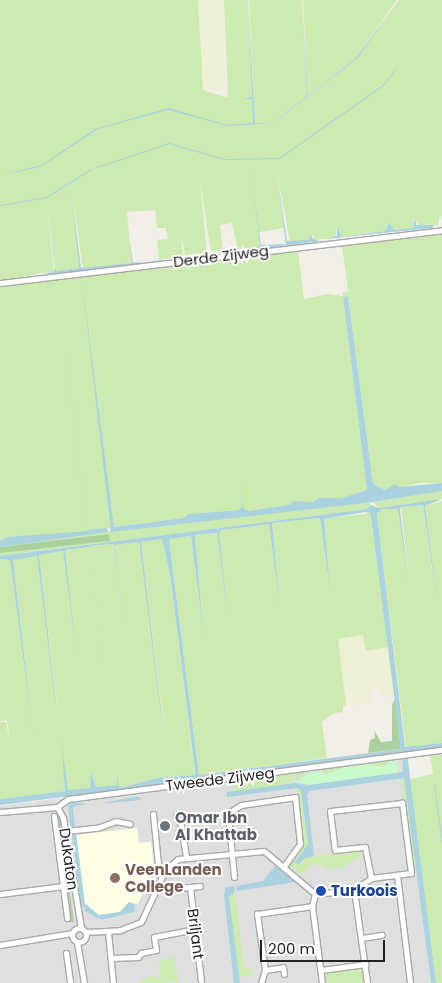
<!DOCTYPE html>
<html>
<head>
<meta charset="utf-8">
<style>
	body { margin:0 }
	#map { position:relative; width:442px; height:983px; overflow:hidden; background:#f2efe9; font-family:Poppins,sans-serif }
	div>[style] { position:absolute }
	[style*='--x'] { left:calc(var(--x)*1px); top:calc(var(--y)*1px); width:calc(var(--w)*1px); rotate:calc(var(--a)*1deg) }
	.residential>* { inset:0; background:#e0dfdf }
	.education>* { inset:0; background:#ffffe5 }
	.farmland>* { inset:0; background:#eef0d5; transform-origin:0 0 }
	.grass>* { inset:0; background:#cdebb0; transform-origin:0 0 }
	.forest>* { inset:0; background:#add19e }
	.park>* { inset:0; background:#c8facc }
	.water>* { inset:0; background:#aad3df }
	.stream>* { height:1px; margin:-0.5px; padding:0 0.5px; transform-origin:0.5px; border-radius:0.5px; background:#aad3df }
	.roads { filter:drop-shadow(1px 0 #a9a9a9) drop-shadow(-1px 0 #a9a9a9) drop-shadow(0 1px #a9a9a9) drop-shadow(0 -1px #a9a9a9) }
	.minor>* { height:5px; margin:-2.5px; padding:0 2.5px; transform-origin:2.5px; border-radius:2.5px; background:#fff }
	.minor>.ring { margin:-2.5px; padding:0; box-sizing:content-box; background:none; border:5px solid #fff; border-radius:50% }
	.dots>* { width:14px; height:14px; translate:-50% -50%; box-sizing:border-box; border:2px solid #fff; border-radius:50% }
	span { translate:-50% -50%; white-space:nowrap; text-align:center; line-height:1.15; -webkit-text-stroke:4px #fff; paint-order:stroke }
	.street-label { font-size:15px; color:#222 }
	.worship-label { font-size:15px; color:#5b616d; font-weight:700 }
	.left { translate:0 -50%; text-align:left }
	.education-label { font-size:15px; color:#785e54; font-weight:700 }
	.transit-label { font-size:15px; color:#164399; font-weight:700 }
	.scale { position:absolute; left:260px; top:940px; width:125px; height:22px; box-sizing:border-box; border:2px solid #222; border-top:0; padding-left:6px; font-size:15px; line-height:18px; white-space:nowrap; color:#222; -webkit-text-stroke:4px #fff; paint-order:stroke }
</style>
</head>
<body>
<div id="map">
	<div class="residential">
		<div style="clip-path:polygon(402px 753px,431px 983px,0 983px,0 806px)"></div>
	</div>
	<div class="education">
		<div style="clip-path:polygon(137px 828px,139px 843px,151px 842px,154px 867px,138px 904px,129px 902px,120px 912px,99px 915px,84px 902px,76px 835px)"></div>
	</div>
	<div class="farmland">
		<div style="left:198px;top:0;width:26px;height:90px"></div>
		<div style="clip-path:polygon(364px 635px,366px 651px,388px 647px,395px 696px,385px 697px,378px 688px,369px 687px,371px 702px,346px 705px,337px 639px)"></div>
	</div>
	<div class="grass">
		<div style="clip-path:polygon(0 0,198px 0,203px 90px,222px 96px,235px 98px,228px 97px,224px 0,248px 0,252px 97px,242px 98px,252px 98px,253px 124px,228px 126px,274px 123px,358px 58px,399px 0,442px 0,442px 221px,440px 215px,438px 225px,420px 227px,414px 217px,413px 228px,394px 230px,388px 222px,385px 231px,342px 237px,337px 227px,335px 238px,315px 240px,312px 234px,308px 240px,290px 243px,276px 167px,284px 228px,259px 232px,251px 165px,260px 245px,253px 250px,271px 248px,239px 252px,249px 248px,238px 250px,232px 223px,220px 225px,223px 251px,211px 252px,200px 182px,207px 253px,185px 255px,181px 234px,183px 256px,159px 260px,157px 240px,168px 239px,166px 228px,157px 228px,155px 210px,127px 212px,132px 263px,83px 269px,72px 193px,79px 268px,56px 271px,47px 202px,54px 271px,0 281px)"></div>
		<div style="clip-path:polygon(249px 0,302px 0,307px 96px,273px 123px,255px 123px)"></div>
		<div style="clip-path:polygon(303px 0,397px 0,356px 58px,308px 96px)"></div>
		<div style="clip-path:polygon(442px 232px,442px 483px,420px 483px,385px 490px,373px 484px,348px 296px,343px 297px,367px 490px,341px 498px,319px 498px,312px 502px,249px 511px,243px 508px,240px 486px,242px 506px,239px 510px,189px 514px,183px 518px,113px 527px,85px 296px,112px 528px,50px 536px,8px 537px,0 541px,0 286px,298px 250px,304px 299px,328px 294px,343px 296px,343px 292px,348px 291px,342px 245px)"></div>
		<div style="clip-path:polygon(442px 491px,442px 499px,378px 508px,373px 502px)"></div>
		<div style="clip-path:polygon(368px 501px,371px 505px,367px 509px,0 556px,0 547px,62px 537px)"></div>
		<div style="clip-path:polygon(442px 501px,442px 743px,406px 748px,377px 514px,382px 509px,398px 509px,410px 590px,401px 507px,423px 505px,434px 584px,425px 506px)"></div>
		<div style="clip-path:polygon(370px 513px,388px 647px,366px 651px,363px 635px,338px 639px,346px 705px,343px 706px,343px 712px,334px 713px,322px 722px,327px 758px,199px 775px,169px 539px,191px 536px,204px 636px,195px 535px,217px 533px,229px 625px,219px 533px,222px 530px,269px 523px,280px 606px,272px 523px,320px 518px,330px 590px,324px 519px)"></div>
		<div style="clip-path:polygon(162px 539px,170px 574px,195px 775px,157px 778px,124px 787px,119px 786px,118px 779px,117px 785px,96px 787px,91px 772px,90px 788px,68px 791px,61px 738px,66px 791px,0 799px,0 722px,6px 722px,10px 742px,7px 720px,0 721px,0 559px,10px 560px,34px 738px,13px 560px,37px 555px,61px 735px,39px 555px,63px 551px,77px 656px,65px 550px,89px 547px,102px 659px,89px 546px,114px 544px,126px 643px,115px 545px,139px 542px,168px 758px,141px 542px)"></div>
		<div style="clip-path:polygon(442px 753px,442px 983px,436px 983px,410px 779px,433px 774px,430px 755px)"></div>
		<div style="clip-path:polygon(392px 758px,385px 766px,345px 767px,327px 774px,319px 770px,306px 773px,295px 781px,294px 771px)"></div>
		<div style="left:291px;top:772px;width:12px;height:59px;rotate:81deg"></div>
		<div style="clip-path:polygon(404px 777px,417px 872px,412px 873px,401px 778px)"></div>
		<div style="clip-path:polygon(296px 788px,301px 791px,308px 844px,305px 858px,358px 850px,362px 855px,344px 867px,327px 869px,321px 864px,311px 865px,302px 875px,288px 864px,302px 845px)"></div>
		<div style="clip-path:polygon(232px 891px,236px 898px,244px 968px,250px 969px,254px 975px,239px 977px,229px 897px)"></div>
		<div style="clip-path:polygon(174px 958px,179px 982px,141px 983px,141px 979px,155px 976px,161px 979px,159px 960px)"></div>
		<div style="clip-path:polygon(364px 966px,366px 983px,326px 983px,324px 970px,343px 967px,344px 972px,360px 970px)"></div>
	</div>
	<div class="forest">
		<div style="clip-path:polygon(109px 534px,110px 541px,0 553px,0 547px)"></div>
		<div style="clip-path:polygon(395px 699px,401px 749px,368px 753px,370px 740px,375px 738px,374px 730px,381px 742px,392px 741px,392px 705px)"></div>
		<div style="clip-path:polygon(59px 814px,74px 922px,70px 922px,56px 815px)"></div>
	</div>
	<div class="park">
		<div style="clip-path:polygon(392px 758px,396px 760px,398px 773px,309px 785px,295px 783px,313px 770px,327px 774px,345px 767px,367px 764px,381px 767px,388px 765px)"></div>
	</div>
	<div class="water">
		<div style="clip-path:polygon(248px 0,255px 123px,273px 123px,307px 96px,302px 0,308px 96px,356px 58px,399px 0,358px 58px,274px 123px,228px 126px,168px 110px,98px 129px,44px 165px,36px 168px,0 175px,42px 165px,95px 129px,169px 108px,227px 125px,253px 123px,252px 99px,242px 99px,252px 97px)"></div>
		<div style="clip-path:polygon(250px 165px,261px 245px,286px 244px,276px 166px,287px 241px,308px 240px,311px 234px,313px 239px,321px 241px,253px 250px,260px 245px)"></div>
		<div style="clip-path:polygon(71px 188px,81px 268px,132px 263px,129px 238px,133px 262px,146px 263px,39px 276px,54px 271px,55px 268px,47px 202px,56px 271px,79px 268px)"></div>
		<div style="clip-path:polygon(415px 217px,416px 225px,434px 225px,433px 228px,325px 239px,337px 236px,337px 227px,342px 237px,385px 231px,389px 222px,394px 230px,413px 228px)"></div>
		<div style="clip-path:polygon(82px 281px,114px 527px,183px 518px,189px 514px,239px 510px,242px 506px,240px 485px,243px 508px,249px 511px,289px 505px,294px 501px,312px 502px,319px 498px,341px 498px,367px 490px,343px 297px,348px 296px,373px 484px,385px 490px,395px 484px,399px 487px,442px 483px,442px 491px,373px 502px,111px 532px)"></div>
		<div style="clip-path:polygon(57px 284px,87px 530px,107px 528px,108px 532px,0 547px,0 541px,8px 537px,87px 531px)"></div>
		<div style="clip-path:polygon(evenodd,442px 499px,425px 506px,437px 601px,423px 505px,401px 507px,400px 510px,410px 592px,398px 509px,382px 509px,377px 514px,405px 747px,442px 743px,442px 748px,407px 753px,436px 983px,431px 983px,404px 778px,310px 791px,307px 794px,314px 856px,305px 858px,298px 865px,295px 862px,308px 844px,301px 791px,298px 788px,227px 797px,227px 792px,295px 783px,309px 785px,403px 772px,402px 753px,0 805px,0 799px,65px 791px,61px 738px,68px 790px,90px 788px,91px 772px,96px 787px,117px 785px,117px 776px,119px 786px,124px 787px,157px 778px,195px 775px,195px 771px,170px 574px,162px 539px,141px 542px,167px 758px,139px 542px,115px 545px,126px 643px,114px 544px,89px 546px,104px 666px,89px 547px,65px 550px,77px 657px,63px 551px,39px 555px,60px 735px,37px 556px,13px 560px,34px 739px,10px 560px,0 559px,0 556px,367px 509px,371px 505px,378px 508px,442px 499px,365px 512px,370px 513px,371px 518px,401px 749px,199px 775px,169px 539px,191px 536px,204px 637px,195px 535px,217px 533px,229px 625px,219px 533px,222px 530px,269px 524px,280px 607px,272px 523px,320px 518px,330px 590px,324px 519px,365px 512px)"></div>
		<div style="clip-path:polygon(133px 797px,140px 797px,141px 800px,75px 806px,73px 809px,85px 904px,99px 915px,120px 912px,129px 902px,135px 905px,134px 912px,101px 920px,85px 911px,81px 903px,68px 806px,73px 802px,93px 805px)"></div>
		<div style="clip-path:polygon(275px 866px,296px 882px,237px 891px,236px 886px,263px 881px)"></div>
		<div style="clip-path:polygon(234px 886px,235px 891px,229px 897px,240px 983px,234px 983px,224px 895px,225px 888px)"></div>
	</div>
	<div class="stream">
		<div style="--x:96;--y:167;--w:77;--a:-18.2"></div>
		<div style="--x:169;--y:143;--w:57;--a:16.2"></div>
		<div style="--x:224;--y:159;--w:55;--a:-1"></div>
		<div style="--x:279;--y:158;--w:127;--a:-35.1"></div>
		<div style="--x:383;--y:85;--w:21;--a:-53"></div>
		<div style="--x:0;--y:205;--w:47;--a:-9.9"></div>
		<div style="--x:46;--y:197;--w:53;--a:-31.9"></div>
		<div style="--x:151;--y:261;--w:29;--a:-4"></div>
		<div style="--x:0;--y:280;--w:39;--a:-7"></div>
		<div style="--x:434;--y:784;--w:61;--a:82.4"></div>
	</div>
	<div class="roads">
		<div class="minor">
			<div style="--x:0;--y:283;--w:445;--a:-6.8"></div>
			<div style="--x:57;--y:807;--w:14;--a:-36"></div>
			<div style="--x:68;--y:799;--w:377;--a:-7.5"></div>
			<div style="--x:57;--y:807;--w:13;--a:61"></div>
			<div style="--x:63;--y:818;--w:111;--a:80.7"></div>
			<div style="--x:0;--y:812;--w:57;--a:-5"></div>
			<div style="--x:153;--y:814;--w:50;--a:84.3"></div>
			<div style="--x:158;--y:864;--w:9;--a:41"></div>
			<div style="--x:165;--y:870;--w:17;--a:-40"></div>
			<div style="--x:178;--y:859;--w:86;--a:-5.3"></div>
			<div style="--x:264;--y:851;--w:67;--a:40.1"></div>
			<div style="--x:315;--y:894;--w:39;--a:-6"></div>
			<div style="--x:354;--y:890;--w:21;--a:-35"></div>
			<div style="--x:371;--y:878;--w:40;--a:-7.1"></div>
			<div style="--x:411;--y:873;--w:71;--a:-97.3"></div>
			<div style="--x:402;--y:803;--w:72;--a:173.7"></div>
			<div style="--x:330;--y:811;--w:39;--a:83"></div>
			<div style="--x:335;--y:850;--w:30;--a:-6"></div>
			<div style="--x:365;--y:847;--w:32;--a:79"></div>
			<div style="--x:54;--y:816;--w:103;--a:82.7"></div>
			<div style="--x:176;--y:816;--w:10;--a:61"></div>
			<div style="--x:181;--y:825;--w:33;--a:81"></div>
			<div style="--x:66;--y:831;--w:31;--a:-6"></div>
			<div style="--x:97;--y:828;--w:20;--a:-20"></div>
			<div style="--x:116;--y:821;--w:14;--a:12"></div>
			<div style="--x:397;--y:875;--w:109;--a:83.1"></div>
			<div style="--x:234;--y:877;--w:64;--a:-95.4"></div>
			<div style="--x:228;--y:813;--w:15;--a:-32"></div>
			<div style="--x:241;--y:805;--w:55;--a:-8.4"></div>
			<div style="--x:295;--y:797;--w:47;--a:83.9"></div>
			<div style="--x:300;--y:844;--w:29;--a:126"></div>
			<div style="--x:190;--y:887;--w:94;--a:83.3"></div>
			<div style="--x:156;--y:890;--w:44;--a:-5.2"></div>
			<div style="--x:354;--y:890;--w:94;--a:82"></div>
			<div style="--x:0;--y:894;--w:64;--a:-7.2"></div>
			<div style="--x:315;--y:894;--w:12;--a:104"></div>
			<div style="--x:312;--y:906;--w:78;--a:82.6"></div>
			<div class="ring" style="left:72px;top:928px;width:9px;height:9px"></div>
			<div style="--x:86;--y:932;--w:34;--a:-3"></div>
			<div style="--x:120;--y:930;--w:22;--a:-21"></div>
			<div style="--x:141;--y:922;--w:57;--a:-65.2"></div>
			<div style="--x:108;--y:932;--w:51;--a:84.4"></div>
			<div style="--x:362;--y:938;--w:20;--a:-9"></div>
			<div style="--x:77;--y:942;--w:42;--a:80.3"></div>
			<div style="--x:0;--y:945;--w:73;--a:-9.5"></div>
			<div style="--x:66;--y:953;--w:30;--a:82"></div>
			<div style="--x:111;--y:958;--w:27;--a:-2"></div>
			<div style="--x:138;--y:957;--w:5;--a:-53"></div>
			<div style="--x:141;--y:953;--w:15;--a:-11"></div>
			<div style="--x:156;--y:950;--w:13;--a:-99"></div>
			<div style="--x:154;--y:937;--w:42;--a:-11"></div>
			<div style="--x:265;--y:970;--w:57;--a:-98.1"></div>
			<div style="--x:257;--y:914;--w:56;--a:-8.3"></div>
			<div style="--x:265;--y:970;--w:18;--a:-9"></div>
			<div style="--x:283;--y:967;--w:7;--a:82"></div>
			<div style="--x:321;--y:970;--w:45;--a:-7.6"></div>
			<div style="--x:261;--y:983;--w:14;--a:-73"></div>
		</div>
	</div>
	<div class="dots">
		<div style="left:165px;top:826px;background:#6b7280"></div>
		<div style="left:115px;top:878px;background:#8d6e63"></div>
		<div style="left:321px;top:891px;background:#1a4fb4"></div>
	</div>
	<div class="street-label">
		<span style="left:221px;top:256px;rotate:-7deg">Derde Zijweg</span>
		<span style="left:220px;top:779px;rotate:-7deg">Tweede Zijweg</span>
		<span style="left:69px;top:859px;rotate:82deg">Dukaton</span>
		<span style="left:196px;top:934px;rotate:83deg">Briljant</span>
	</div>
	<div class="worship-label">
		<span class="left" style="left:175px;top:826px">Omar Ibn<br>Al Khattab</span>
	</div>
	<div class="education-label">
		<span class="left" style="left:125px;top:878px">VeenLanden<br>College</span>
	</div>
	<div class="transit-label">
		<span class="left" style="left:331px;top:891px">Turkoois</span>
	</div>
	<div class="scale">200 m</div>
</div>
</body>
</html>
